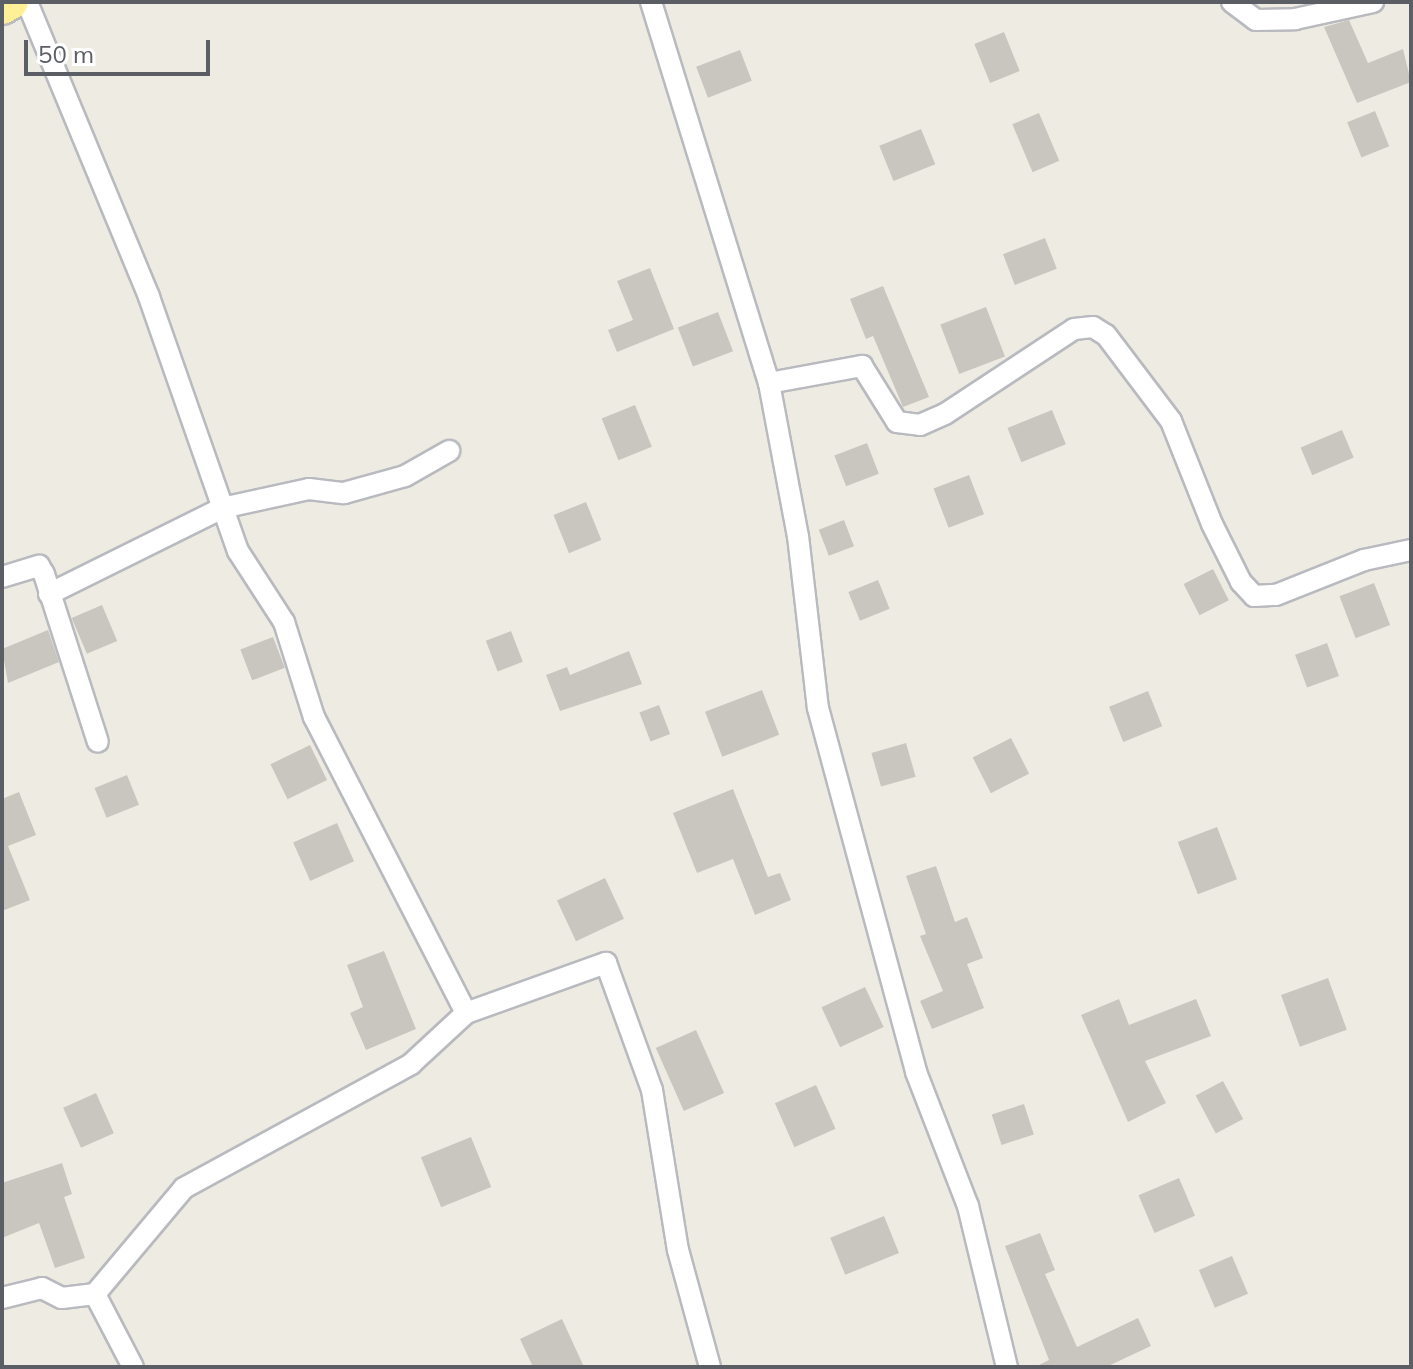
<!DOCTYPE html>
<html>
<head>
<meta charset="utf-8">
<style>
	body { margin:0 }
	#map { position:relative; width:1413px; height:1369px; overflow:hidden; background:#eeece2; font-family:Mulish,sans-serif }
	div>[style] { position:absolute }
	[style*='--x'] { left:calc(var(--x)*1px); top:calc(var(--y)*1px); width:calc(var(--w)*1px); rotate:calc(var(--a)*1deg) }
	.building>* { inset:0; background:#c9c6bf; transform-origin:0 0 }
	.roads { filter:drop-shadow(2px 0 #b8babf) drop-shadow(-2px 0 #b8babf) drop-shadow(0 2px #b8babf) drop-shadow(0 -2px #b8babf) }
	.minor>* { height:20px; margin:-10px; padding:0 10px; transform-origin:10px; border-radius:10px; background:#fff }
	.trunk>* { height:34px; margin:-17px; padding:0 17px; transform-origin:17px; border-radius:17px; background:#fff098 }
	span { translate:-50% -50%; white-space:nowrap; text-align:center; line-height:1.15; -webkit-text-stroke:6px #fff; paint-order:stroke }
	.frame { position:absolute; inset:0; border:4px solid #5b5e64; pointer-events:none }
	.scale { position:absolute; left:24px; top:40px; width:186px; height:36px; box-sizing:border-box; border:4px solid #5b5e64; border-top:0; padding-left:10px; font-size:24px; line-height:28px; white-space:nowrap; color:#5b5e64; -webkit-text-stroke:6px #fff; paint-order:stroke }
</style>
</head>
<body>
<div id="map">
	<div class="building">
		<div style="clip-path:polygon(1349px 20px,1368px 63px,1403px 49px,1411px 82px,1357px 103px,1324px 27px)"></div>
		<div style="left:1004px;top:32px;width:42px;height:32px;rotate:68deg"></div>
		<div style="left:740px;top:50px;width:33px;height:47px;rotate:69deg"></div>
		<div style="left:1375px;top:111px;width:38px;height:30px;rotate:68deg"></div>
		<div style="left:1039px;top:113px;width:52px;height:29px;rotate:67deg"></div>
		<div style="left:921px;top:129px;width:38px;height:45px;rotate:68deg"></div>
		<div style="left:1045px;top:238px;width:33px;height:45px;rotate:69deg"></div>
		<div style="clip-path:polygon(650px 268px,674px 329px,617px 352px,608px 330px,633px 320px,617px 281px)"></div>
		<div style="clip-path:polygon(883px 286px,929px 397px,903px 407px,873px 336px,866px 339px,850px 299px)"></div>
		<div style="left:986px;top:307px;width:53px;height:49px;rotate:69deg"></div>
		<div style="left:718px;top:312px;width:42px;height:43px;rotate:69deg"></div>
		<div style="left:635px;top:405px;width:45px;height:36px;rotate:68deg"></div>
		<div style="left:1052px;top:410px;width:37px;height:48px;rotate:68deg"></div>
		<div style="left:1342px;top:430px;width:30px;height:45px;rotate:67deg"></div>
		<div style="left:867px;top:443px;width:33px;height:35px;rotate:69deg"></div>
		<div style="left:969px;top:475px;width:42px;height:38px;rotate:69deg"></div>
		<div style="left:586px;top:502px;width:41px;height:35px;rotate:68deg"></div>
		<div style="left:844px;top:520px;width:28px;height:27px;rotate:69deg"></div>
		<div style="left:1213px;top:569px;width:35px;height:33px;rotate:63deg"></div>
		<div style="left:878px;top:580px;width:31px;height:32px;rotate:68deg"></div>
		<div style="left:1374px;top:583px;width:45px;height:37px;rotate:69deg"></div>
		<div style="left:102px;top:605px;width:39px;height:33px;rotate:67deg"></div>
		<div style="clip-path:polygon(48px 630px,59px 662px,8px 683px,2px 649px)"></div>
		<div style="left:511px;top:631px;width:33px;height:27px;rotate:69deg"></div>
		<div style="left:273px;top:637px;width:33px;height:35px;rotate:69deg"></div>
		<div style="left:1327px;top:643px;width:35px;height:34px;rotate:70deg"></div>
		<div style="clip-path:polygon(629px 651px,642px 684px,560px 711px,546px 675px,567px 667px,570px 675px)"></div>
		<div style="left:762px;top:690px;width:48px;height:61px;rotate:69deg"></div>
		<div style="left:1148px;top:691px;width:38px;height:42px;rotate:68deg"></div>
		<div style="left:659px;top:705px;width:31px;height:21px;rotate:69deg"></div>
		<div style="left:1011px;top:738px;width:40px;height:43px;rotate:63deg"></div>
		<div style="left:906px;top:743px;width:35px;height:36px;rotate:74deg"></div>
		<div style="left:310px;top:745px;width:39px;height:44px;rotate:64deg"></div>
		<div style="left:127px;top:775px;width:32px;height:35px;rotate:68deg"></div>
		<div style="clip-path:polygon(733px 789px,768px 877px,780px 873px,791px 900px,755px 915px,733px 859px,697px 873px,673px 813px)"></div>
		<div style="clip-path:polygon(19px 792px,36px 835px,8px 846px,30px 900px,2px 911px,2px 799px)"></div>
		<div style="left:337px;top:823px;width:42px;height:48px;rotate:66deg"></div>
		<div style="left:1217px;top:827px;width:56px;height:42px;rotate:69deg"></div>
		<div style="clip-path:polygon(936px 866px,955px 922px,967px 917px,983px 958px,967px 964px,984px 1008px,932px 1029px,920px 1001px,943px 991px,920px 936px,926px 934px,906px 876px)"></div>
		<div style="left:605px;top:878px;width:45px;height:53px;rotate:65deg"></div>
		<div style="clip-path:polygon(384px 951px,416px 1029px,366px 1050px,350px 1013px,363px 1007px,347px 965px)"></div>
		<div style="left:1328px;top:978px;width:55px;height:50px;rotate:70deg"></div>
		<div style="left:865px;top:987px;width:44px;height:48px;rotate:65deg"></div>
		<div style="clip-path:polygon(1119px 999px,1129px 1025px,1196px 999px,1211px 1036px,1145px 1061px,1166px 1103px,1128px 1122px,1081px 1015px)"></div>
		<div style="left:696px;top:1030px;width:69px;height:44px;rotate:66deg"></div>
		<div style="left:1223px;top:1081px;width:43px;height:31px;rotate:62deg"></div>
		<div style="left:816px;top:1085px;width:48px;height:45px;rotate:66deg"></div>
		<div style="left:96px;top:1093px;width:44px;height:36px;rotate:66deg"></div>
		<div style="left:1024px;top:1104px;width:32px;height:34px;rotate:72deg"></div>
		<div style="left:471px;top:1137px;width:54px;height:54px;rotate:68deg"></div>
		<div style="clip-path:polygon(62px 1163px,72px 1194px,64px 1197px,85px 1258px,55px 1268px,39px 1223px,2px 1238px,2px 1183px)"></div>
		<div style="left:1179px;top:1178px;width:41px;height:44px;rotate:67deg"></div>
		<div style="left:884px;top:1216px;width:40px;height:58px;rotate:68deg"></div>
		<div style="clip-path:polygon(1040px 1233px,1055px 1270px,1045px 1274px,1077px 1347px,1138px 1318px,1151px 1346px,1106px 1367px,1035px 1367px,1049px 1360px,1005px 1246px)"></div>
		<div style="left:1232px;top:1256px;width:41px;height:36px;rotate:67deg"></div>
		<div style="clip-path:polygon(562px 1319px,584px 1367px,533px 1367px,520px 1339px)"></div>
	</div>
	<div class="roads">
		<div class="minor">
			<div style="--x:27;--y:2;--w:319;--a:67.5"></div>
			<div style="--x:149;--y:297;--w:269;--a:70.7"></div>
			<div style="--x:238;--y:551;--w:85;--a:57.1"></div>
			<div style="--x:284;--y:622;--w:100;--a:72.5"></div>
			<div style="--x:314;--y:717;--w:333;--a:62.8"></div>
			<div style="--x:651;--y:2;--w:399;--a:72.8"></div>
			<div style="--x:769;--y:383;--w:156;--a:79.3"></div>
			<div style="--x:798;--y:536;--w:173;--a:83.4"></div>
			<div style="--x:818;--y:708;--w:377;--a:74.9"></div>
			<div style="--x:916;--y:1072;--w:144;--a:68.8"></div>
			<div style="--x:968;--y:1206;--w:166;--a:76.4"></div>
			<div style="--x:1232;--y:2;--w:30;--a:37"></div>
			<div style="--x:1256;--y:20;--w:39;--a:-1"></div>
			<div style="--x:1295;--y:19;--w:80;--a:-12.3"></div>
			<div style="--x:769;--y:383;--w:95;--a:-10.4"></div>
			<div style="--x:862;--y:366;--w:66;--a:58"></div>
			<div style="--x:897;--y:422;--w:23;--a:7"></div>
			<div style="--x:920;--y:425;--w:27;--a:-24"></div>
			<div style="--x:945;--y:414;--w:154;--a:-33.4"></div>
			<div style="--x:1074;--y:329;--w:19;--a:-6"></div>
			<div style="--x:1093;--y:327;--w:15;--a:32"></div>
			<div style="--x:1106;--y:335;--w:108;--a:52.9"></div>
			<div style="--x:1171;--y:421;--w:111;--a:68.3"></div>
			<div style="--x:1212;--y:524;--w:65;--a:63.4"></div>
			<div style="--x:1241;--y:582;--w:19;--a:47"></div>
			<div style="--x:1254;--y:596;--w:22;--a:-3"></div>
			<div style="--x:1276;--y:595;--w:95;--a:-21.7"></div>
			<div style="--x:1364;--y:560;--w:48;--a:-12"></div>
			<div style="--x:2;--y:577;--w:39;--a:-17"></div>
			<div style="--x:39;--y:566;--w:9;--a:58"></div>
			<div style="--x:44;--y:574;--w:176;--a:72.2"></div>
			<div style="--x:49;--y:594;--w:193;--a:-26.4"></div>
			<div style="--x:222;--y:508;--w:89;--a:-12.3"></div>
			<div style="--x:309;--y:489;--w:35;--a:7"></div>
			<div style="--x:344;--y:493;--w:63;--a:-15.6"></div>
			<div style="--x:405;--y:476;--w:51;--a:-29.6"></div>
			<div style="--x:2;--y:1298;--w:41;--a:-14"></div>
			<div style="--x:42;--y:1288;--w:22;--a:27"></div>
			<div style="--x:62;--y:1298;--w:33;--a:-7"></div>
			<div style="--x:133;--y:1367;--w:82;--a:-117.5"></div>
			<div style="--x:95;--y:1294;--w:138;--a:-50"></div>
			<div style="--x:184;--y:1188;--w:259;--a:-28.6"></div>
			<div style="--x:411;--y:1064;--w:75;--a:-42.8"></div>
			<div style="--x:466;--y:1013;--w:149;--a:-19.7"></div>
			<div style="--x:606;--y:963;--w:135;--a:70.1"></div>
			<div style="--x:652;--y:1090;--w:162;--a:80.8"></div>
			<div style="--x:678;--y:1250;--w:121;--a:74.7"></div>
		</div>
		<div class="trunk">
			<div style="--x:2;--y:7;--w:10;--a:-29"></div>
		</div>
	</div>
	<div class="frame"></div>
	<div class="scale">50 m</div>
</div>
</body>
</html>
